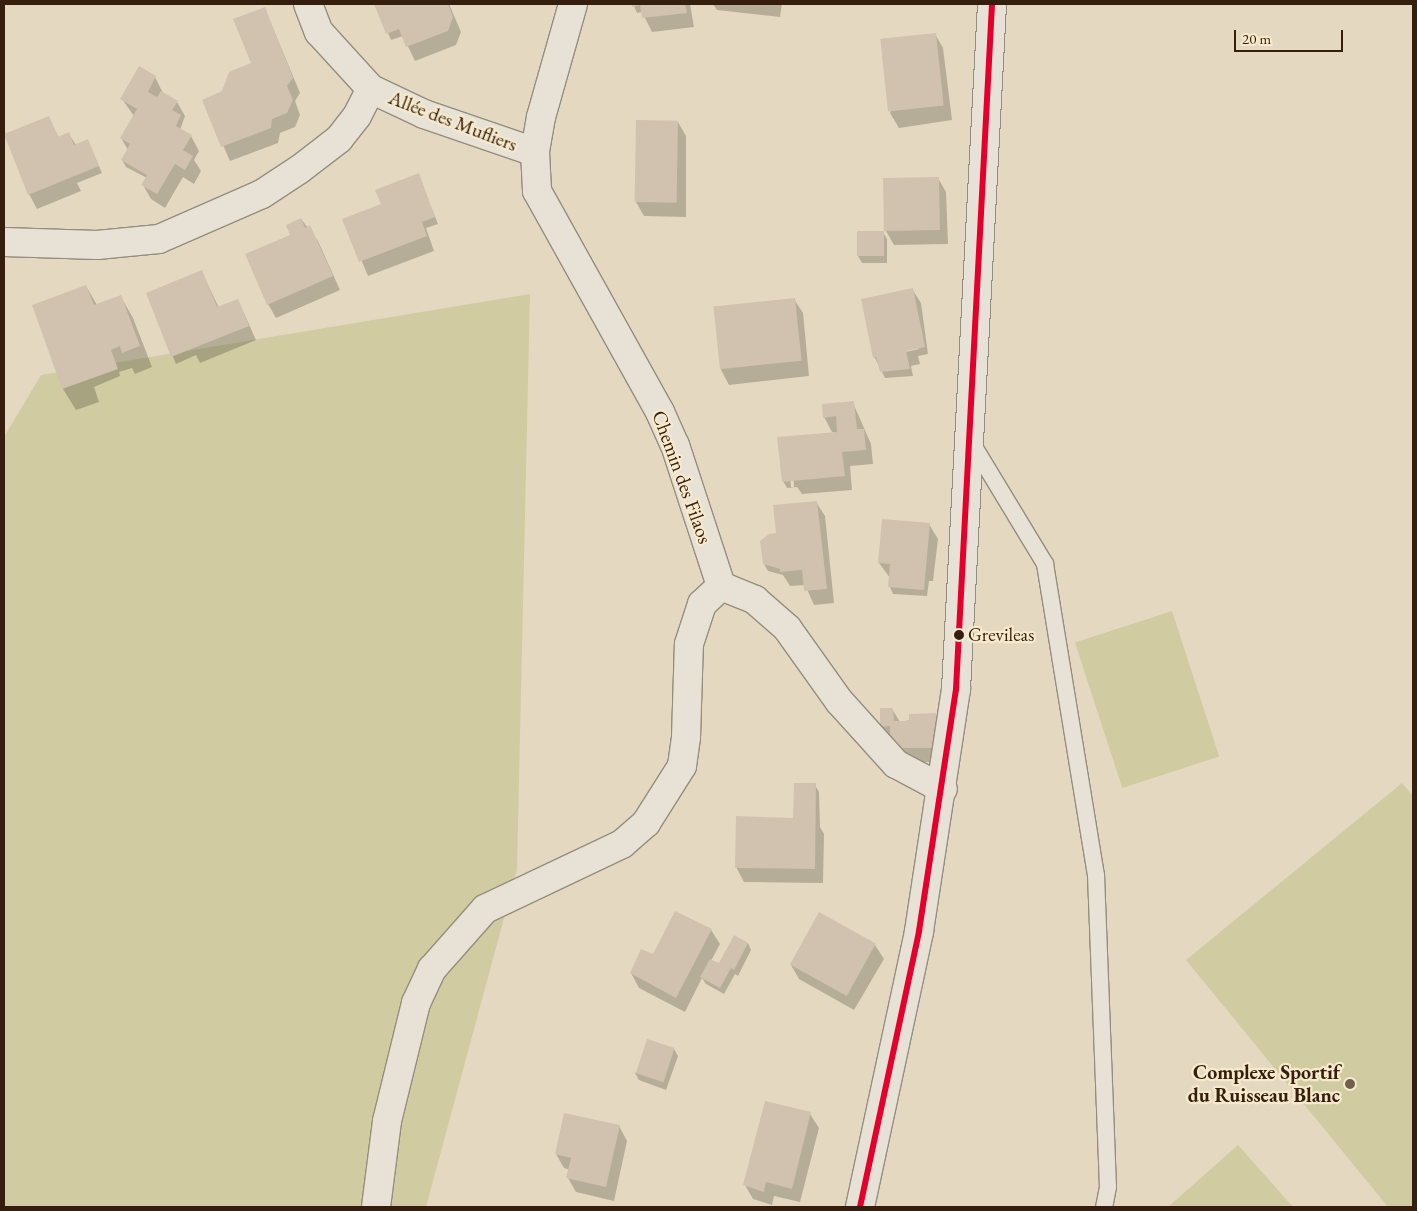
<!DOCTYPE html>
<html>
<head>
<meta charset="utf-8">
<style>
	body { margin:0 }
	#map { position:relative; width:1417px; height:1211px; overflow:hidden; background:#e4d9c0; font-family:"EB Garamond",serif }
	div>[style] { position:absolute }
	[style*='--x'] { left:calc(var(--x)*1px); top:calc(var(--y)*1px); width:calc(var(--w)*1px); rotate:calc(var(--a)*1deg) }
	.green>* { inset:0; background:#d1cba1; transform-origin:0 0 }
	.shadow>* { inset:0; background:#0003 }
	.building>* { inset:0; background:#d1c1af; transform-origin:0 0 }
	.roads { filter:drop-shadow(1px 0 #958d7d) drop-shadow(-1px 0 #958d7d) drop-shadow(0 1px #958d7d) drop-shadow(0 -1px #958d7d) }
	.lane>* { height:16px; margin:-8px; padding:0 8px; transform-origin:8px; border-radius:8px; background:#e8e2d6 }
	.street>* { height:28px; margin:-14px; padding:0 14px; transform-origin:14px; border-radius:14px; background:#e8e2d6 }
	.secondary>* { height:28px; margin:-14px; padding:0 14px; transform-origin:14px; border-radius:14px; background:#e8e2d6 }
	.bus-1>* { height:6px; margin:-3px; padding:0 3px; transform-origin:3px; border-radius:3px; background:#e4002b }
	.dots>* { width:14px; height:14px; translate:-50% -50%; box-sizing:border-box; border:2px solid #f7eacc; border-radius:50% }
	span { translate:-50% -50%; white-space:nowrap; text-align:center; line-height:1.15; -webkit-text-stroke:4.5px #f7eacc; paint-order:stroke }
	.bus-label { font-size:19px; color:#351e0e }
	.left { translate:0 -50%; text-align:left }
	.street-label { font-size:20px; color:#351e0e }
	.poi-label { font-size:20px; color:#351e0e; font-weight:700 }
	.right { translate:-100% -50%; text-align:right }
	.frame { position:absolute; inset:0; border:5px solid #351e0e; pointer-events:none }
	.scale { position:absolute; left:1234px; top:30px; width:109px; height:22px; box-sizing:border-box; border:2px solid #351e0e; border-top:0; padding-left:6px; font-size:15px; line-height:18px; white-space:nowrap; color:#351e0e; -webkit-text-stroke:4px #f7eacc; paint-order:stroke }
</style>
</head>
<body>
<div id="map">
	<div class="green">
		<div style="clip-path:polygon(530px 294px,517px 870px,426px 1207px,4px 1207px,4px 437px,41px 375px)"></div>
		<div style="left:1172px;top:611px;width:153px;height:102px;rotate:72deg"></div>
		<div style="clip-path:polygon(1402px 783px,1413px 796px,1413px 1207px,1388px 1207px,1186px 960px)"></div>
		<div style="clip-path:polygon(1238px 1145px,1293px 1207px,1168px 1207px)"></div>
	</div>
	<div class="shadow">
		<div style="clip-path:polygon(375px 4px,449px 4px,461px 32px,456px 45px,415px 61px,403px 36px,391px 40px)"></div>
		<div style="clip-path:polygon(633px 4px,690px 4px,694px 27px,652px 32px,642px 12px,637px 13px)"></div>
		<div style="clip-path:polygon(713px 4px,782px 4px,780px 17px,717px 10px)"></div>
		<div style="clip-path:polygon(265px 9px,300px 93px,295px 101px,300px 115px,295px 127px,280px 133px,278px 143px,230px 161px,203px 100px,224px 92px,255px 70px)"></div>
		<div style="clip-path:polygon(935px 34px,943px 48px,952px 120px,899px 128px,890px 113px)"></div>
		<div style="clip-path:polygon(140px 68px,155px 77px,163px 93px,177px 102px,185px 116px,180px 130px,191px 136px,199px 151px,194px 160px,201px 171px,194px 184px,183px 177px,165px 208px,151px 199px,143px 185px,147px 178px,126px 167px,122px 160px,128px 150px,121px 138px,134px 116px,122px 99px)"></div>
		<div style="clip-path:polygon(48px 117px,59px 138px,69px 134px,76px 145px,88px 141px,102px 173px,77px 183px,81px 191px,37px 209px,29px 194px)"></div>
		<div style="clip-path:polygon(678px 122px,686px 136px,686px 217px,644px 216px,636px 202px)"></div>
		<div style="clip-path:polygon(418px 175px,438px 224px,426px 228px,434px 251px,368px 276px,344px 219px,382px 205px)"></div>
		<div style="clip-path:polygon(938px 178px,946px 192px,948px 244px,894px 245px,886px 231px)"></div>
		<div style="clip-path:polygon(301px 219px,318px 241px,340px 290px,276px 318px,268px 304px)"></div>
		<div style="clip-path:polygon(883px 232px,887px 239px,887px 263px,862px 263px,858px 256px)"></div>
		<div style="clip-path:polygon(202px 272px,219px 308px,238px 300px,256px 340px,200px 363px,196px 355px,176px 364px,155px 314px)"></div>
		<div style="clip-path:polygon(86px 286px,97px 305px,121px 297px,133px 318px,152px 367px,135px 374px,132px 368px,119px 372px,120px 376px,94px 387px,99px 402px,76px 410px,63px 389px,33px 306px)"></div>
		<div style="clip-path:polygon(evenodd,912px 289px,921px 303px,928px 354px,918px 356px,920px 364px,911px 366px,913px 376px,885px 378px,875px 358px,862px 300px,912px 289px,918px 347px,919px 349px,905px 352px,905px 350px,918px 347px)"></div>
		<div style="clip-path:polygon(794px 299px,803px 313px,809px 376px,729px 385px,721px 370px)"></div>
		<div style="clip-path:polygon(evenodd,853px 403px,871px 444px,873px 464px,850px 466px,852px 490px,802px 494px,797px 487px,787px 488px,783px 481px,778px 438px,838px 433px,832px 432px,824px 417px,823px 406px,853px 403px,788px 443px,791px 443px,794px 487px,791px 487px,788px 443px)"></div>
		<div style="clip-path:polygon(816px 502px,825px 516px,834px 603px,814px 605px,805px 585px,790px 586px,783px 575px,768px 571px,764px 564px,777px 534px)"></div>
		<div style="clip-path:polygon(929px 524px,938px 539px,933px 581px,929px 581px,927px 596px,893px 594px,890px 587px,890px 578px,879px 563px)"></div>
		<div style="clip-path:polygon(892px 709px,900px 722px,935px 715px,944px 729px,944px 762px,900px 762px,881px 726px)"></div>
		<div style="clip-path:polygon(815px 785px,819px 792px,820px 827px,824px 834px,823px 883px,744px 882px,736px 867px,794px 819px)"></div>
		<div style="clip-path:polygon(711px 930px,720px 944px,711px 961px,719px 965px,748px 943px,751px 950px,738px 976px,735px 974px,724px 994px,706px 984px,702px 978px,685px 1012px,639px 988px,631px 973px,653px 956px)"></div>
		<div style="clip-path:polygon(875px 945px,884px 959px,854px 1010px,799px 979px,791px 965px)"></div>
		<div style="clip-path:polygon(674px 1049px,678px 1056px,666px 1090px,639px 1080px,635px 1073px)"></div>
		<div style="clip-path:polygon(810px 1114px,819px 1128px,800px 1202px,774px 1196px,772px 1205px,753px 1199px,745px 1185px)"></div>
		<div style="clip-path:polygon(619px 1126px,627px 1141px,614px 1201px,576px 1192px,568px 1178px,570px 1170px,564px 1168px,556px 1154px)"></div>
	</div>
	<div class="building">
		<div style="clip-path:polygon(374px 4px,448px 4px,453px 17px,448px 31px,406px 47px,399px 29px,386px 34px)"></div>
		<div style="clip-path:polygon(632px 4px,685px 4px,687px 13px,642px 18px,640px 5px,632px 7px)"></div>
		<div style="clip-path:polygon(265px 7px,293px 78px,287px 86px,293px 100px,287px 113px,272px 119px,271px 128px,221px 147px,202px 100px,222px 91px,229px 72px,251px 63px,233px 19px)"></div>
		<div style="left:936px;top:33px;width:73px;height:56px;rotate:84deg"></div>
		<div style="clip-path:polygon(139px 66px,156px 76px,148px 92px,157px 97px,161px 91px,178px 101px,172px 110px,181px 115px,176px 126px,192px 135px,183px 150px,193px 156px,185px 170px,175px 164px,157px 194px,141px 185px,147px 175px,121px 160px,130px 144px,120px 138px,137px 109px,120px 99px)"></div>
		<div style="clip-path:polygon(49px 116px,58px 137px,69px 132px,74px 145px,88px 139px,99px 166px,28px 195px,4px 134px)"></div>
		<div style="left:636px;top:120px;width:42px;height:82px;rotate:1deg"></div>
		<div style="clip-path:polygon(419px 173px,435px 217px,422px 222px,427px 236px,359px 262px,342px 219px,381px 204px,375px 190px)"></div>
		<div style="left:939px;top:177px;width:53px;height:56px;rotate:89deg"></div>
		<div style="clip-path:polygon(301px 218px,305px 228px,310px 225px,333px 276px,267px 305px,245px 254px,290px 235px,286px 225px)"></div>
		<div style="left:857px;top:231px;width:27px;height:25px"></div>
		<div style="clip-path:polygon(202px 270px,217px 307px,238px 299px,249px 326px,171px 357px,146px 293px)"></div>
		<div style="clip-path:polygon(86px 285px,94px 305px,121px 295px,140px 346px,122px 353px,120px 346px,111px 350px,118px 369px,62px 389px,32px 305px)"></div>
		<div style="clip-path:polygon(913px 288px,925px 347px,906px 351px,910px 369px,880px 372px,876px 357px,873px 358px,861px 299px)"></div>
		<div style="left:795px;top:298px;width:63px;height:82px;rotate:84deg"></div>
		<div style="clip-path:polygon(854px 401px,857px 429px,864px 429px,866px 450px,842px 452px,845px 476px,782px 482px,777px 437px,837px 432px,836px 416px,823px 418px,822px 404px)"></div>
		<div style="clip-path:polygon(817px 501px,827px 589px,804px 591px,802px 570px,780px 572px,780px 569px,763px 564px,760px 541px,769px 534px,776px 533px,773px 505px)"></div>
		<div style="clip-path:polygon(882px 519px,930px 523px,924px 590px,888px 587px,890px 564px,878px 563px)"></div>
		<div style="clip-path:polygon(880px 708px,893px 708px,894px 721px,909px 721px,909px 714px,936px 713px,936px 748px,890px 748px,890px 726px,880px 727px)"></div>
		<div style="clip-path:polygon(794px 783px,816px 783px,815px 869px,735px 868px,736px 816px,793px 818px)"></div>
		<div style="clip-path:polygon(675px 911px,712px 929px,676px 998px,630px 973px,641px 949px,653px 954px)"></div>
		<div style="left:819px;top:912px;width:65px;height:60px;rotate:29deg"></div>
		<div style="clip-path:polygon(734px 935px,748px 943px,734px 970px,731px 968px,720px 988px,700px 977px,710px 959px,719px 963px)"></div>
		<div style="left:647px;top:1039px;width:29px;height:36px;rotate:18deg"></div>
		<div style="clip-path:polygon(765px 1101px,811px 1112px,792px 1189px,766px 1182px,764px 1192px,743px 1185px)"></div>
		<div style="clip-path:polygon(564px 1113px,620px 1125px,606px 1187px,566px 1178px,571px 1158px,555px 1154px)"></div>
	</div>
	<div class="roads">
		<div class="lane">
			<div style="--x:970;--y:440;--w:145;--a:58.8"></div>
			<div style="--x:1045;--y:564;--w:315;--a:80.7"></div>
			<div style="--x:1096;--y:875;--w:312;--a:87.8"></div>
			<div style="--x:1108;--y:1187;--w:20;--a:101"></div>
		</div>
		<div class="street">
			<div style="--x:308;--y:4;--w:30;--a:69"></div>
			<div style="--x:319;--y:32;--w:77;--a:47.6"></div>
			<div style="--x:371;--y:89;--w:59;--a:25.3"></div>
			<div style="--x:424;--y:114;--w:117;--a:18.9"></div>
			<div style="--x:573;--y:4;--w:117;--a:105.8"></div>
			<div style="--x:541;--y:117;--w:36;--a:100"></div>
			<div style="--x:535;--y:152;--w:39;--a:87"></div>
			<div style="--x:537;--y:191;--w:253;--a:60.9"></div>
			<div style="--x:660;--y:412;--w:36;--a:66"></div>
			<div style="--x:675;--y:445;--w:148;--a:71.9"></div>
			<div style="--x:721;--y:586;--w:37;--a:22"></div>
			<div style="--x:755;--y:600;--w:43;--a:41.2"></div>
			<div style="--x:787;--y:628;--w:90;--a:54.5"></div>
			<div style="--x:839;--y:701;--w:85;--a:47.9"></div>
			<div style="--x:896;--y:764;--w:53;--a:28"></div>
			<div style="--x:4;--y:242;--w:93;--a:1.8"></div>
			<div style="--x:97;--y:245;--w:62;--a:-5.5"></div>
			<div style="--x:159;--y:239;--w:112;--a:-23.6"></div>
			<div style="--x:262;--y:194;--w:45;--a:-33.3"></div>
			<div style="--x:300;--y:169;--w:49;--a:-37.6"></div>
			<div style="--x:339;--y:139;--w:29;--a:-52"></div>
			<div style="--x:357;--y:116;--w:30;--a:-63"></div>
			<div style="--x:376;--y:1207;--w:87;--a:-82.7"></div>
			<div style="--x:387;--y:1121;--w:122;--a:-76.2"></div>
			<div style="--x:416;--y:1003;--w:38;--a:-65"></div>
			<div style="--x:432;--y:969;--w:80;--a:-48.5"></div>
			<div style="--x:485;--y:909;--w:152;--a:-25.4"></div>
			<div style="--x:622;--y:844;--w:32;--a:-41"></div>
			<div style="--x:646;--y:823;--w:67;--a:-57.7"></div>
			<div style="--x:682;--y:766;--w:29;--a:-82"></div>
			<div style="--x:686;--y:737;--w:93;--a:-88.2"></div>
			<div style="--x:689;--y:644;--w:42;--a:-72"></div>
			<div style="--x:702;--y:604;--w:26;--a:-43"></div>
		</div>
		<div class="secondary">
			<div style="--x:860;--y:1207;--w:282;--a:-77.9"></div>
			<div style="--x:919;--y:931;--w:245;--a:-81.3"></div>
			<div style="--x:956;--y:689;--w:686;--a:-86.99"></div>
		</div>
	</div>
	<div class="bus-1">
		<div style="--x:860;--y:1207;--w:282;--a:-77.9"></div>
		<div style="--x:919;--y:931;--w:245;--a:-81.3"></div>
		<div style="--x:956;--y:689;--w:686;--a:-86.99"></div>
	</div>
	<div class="dots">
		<div style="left:959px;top:635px;background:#351e0e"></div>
		<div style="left:1350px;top:1084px;background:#725f4c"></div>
	</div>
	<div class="bus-label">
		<span class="left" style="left:968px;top:635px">Grevileas</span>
	</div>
	<div class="street-label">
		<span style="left:453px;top:121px;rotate:21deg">Allée des Mufliers</span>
		<span style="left:682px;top:477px;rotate:70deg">Chemin des Filaos</span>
	</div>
	<div class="poi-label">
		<span class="right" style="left:1340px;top:1084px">Complexe Sportif<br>du Ruisseau Blanc</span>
	</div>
	<div class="frame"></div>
	<div class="scale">20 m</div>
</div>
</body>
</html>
